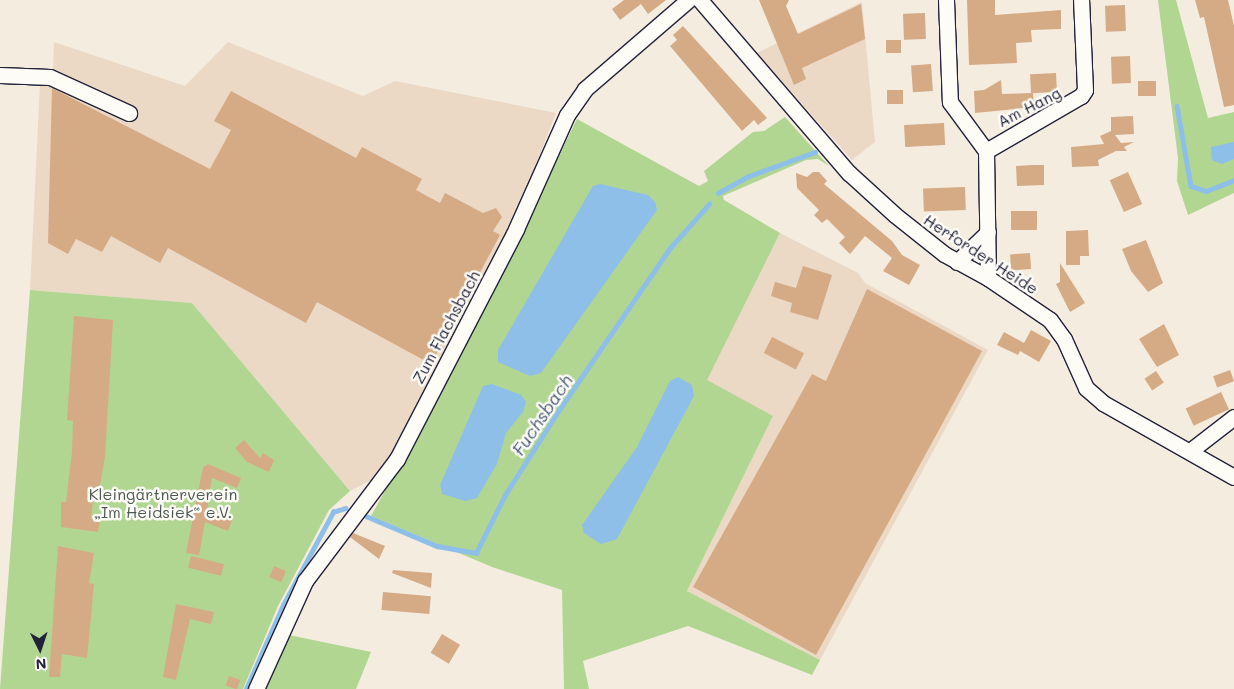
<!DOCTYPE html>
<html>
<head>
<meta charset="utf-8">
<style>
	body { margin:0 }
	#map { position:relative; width:1234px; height:689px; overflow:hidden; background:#f5ece0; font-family:Mali,sans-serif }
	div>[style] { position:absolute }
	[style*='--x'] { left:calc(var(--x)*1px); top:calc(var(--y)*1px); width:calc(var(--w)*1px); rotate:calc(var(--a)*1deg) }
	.built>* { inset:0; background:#ebd8c5 }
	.green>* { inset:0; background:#b1d692 }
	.water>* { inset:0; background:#8dbfe9 }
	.stream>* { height:4.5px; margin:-2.25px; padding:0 2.25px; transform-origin:2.25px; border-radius:2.25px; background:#8dbfe9 }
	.building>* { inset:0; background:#d5ab86; transform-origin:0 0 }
	.roads { filter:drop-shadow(1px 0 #22223b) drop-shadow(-1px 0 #22223b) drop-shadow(0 1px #22223b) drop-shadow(0 -1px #22223b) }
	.minor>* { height:15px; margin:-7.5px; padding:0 7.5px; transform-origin:7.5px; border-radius:7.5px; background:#fdfcf7 }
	span { translate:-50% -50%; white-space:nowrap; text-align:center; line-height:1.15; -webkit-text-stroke:5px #fdfcf7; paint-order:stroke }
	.street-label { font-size:16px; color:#22223b }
	.park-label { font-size:16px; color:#4d5855 }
	.water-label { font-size:18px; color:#475978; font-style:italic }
	.north { position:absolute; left:15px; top:624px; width:50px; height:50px; -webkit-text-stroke:4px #fdfcf7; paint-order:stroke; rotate:176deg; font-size:14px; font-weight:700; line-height:20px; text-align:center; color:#22223b }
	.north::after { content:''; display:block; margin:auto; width:18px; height:22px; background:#22223b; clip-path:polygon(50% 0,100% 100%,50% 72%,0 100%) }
</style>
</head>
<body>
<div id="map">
	<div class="built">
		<div style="clip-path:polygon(862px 2px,875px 142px,852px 160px,757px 53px)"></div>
		<div style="clip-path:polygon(54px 42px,185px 86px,228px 42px,363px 96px,395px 81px,556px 113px,512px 226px,381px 475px,350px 491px,192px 303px,30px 290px,40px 84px,53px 69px)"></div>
		<div style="clip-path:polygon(780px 233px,858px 273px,865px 283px,988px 350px,820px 660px,687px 591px,773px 416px,706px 381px)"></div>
	</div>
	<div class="green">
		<div style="clip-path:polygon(1158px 0,1176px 0,1208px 118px,1234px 112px,1234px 193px,1188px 215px,1177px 181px,1178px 158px)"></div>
		<div style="clip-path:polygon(785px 117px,829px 166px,818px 159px,806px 160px,723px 196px,724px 200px,780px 233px,707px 380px,773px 416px,687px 591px,820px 660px,812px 675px,688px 626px,583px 661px,589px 689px,564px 689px,562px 590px,492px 567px,371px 516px,461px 355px,577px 119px,699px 186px,708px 181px,704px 171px,753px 132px,764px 131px)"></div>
		<div style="clip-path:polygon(30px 290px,192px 303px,350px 491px,329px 510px,278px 606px,243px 689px,0 689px)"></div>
		<div style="clip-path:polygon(289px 635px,371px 652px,356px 689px,265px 689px)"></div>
	</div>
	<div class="water">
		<div style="clip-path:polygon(1234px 142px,1234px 159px,1222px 164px,1212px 160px,1211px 147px)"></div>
		<div style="clip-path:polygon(600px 184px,648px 195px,655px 202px,657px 210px,541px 373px,530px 376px,498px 362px,498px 350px,593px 186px)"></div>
		<div style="clip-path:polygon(678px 377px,692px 385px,694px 396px,617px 539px,601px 544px,584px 533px,582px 525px,637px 447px,670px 381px)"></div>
		<div style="clip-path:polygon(492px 384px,521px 395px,526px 402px,523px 412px,506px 433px,497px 464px,477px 498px,465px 501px,442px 494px,440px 485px,483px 386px)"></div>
	</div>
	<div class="stream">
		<div style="--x:1177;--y:106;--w:81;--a:80.1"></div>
		<div style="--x:1191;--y:186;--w:16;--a:18"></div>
		<div style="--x:1206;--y:191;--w:30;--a:-21"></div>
		<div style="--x:718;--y:193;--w:35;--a:-29"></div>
		<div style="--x:749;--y:176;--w:70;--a:-20"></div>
		<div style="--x:366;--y:516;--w:77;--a:22.9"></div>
		<div style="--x:437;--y:546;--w:40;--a:10"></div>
		<div style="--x:476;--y:553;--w:65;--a:-63.4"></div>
		<div style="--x:505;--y:495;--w:101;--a:-57.6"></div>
		<div style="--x:559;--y:410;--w:196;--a:-55.6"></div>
		<div style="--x:670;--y:248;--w:59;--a:-48.4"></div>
		<div style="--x:246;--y:689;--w:92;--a:-66.2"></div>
		<div style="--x:283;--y:605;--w:106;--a:-61.7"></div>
		<div style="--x:333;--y:512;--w:13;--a:-18"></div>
	</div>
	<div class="building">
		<div style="clip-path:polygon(624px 0,666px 0,648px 14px,641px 4px,620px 20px,612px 9px)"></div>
		<div style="clip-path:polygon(759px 0,789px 0,786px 6px,798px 34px,861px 4px,865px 39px,802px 68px,806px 79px,794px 85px)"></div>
		<div style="clip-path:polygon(967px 0,995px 0,995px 15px,1061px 10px,1061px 29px,1031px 30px,1032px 42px,1016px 43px,1017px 63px,969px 65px)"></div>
		<div style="clip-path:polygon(1195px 0,1228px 0,1234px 26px,1234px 105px,1224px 107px,1204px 17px,1200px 18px)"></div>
		<div style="left:1125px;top:5px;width:26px;height:20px;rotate:88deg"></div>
		<div style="left:925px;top:13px;width:26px;height:22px;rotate:88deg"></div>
		<div style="clip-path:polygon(683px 26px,767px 118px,758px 125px,754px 120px,742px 131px,670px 46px,677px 40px,673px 35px)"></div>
		<div style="left:901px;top:40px;width:13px;height:15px;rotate:90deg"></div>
		<div style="left:1130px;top:56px;width:27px;height:19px;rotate:88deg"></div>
		<div style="left:931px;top:64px;width:27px;height:20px;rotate:86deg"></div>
		<div style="left:1056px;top:73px;width:19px;height:26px;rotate:87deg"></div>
		<div style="clip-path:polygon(1001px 80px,1002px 94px,1033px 93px,1034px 107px,975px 113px,974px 91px,984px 90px)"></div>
		<div style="left:1156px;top:81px;width:15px;height:18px;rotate:90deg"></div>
		<div style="clip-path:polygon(52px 88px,210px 169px,231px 130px,214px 121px,231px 91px,356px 158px,362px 147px,422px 179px,416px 190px,440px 203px,445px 193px,483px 213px,496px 208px,502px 217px,493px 231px,500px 235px,431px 364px,317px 302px,306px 323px,168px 248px,160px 263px,111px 236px,102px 252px,76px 239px,68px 254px,48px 243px)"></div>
		<div style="left:887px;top:90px;width:16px;height:14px"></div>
		<div style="clip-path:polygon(1133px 116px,1134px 134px,1115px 135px,1121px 143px,1134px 142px,1124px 147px,1127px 151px,1116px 151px,1098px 160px,1099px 166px,1072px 167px,1071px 147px,1104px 144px,1100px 136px,1111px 131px,1111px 117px)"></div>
		<div style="left:944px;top:123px;width:22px;height:40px;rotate:87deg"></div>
		<div style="clip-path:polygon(1033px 165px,1044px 165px,1044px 185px,1017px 186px,1016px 166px)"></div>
		<div style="clip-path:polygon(813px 172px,819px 172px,827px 181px,824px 184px,892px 241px,902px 255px,920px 265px,909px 285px,883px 271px,892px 258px,865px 236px,850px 254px,839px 243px,845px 237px,827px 219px,822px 223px,814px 215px,819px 210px,797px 188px,796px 173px,807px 177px)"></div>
		<div style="left:1128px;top:172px;width:35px;height:20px;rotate:66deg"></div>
		<div style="left:965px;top:187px;width:23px;height:42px;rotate:88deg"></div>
		<div style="left:1037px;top:211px;width:19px;height:26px;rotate:90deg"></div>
		<div style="clip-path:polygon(1088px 230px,1089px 256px,1080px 256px,1080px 265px,1066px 265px,1066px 231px)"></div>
		<div style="clip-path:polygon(1146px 240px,1163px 283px,1148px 292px,1131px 271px,1122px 249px)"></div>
		<div style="left:1030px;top:253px;width:16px;height:20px;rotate:86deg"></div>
		<div style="clip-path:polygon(1060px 263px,1085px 303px,1070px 312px,1056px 284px,1060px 282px)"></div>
		<div style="clip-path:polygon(803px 266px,832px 275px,818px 320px,790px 312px,792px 303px,771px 296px,775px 282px,796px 288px)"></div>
		<div style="clip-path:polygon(867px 289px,982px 351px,816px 655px,693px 587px,812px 374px,826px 381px)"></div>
		<div style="clip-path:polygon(74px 316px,113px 320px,105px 457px,99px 491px,94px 490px,91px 519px,100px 520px,98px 532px,61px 527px,61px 502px,66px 502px,72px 452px,73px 421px,67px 420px)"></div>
		<div style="clip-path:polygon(1164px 324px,1179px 355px,1157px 367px,1139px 339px)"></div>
		<div style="clip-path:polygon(1031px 330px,1051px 341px,1039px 362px,1020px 351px,1018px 355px,997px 345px,1004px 332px,1024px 343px)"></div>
		<div style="left:772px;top:337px;width:36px;height:18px;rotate:27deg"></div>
		<div style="left:1230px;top:370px;width:12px;height:18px;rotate:70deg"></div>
		<div style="left:1156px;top:371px;width:14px;height:14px;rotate:56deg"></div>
		<div style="left:1221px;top:392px;width:19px;height:39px;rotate:65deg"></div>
		<div style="clip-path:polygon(244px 440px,260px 458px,263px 453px,274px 460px,269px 472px,247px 462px,235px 448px)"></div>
		<div style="clip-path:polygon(208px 464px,241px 478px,237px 488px,212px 478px,207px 510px,232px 520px,228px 531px,205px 522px,199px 555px,186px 553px,203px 467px)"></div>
		<div style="clip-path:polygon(353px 533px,385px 546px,379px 559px,350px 537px)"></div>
		<div style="clip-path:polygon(58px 546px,94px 553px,89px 583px,94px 584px,87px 658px,62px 654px,60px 677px,49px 677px)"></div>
		<div style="left:191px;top:556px;width:34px;height:12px;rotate:14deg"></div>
		<div style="left:274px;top:566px;width:13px;height:12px;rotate:23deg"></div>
		<div style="clip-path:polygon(393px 570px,432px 573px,431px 588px,392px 573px)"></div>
		<div style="left:383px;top:592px;width:48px;height:18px;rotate:5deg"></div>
		<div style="clip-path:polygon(176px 604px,214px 612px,211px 624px,190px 619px,176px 680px,163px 677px)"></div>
		<div style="left:442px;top:634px;width:21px;height:22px;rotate:31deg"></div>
		<div style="left:229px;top:676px;width:12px;height:10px;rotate:20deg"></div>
	</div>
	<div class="roads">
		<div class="minor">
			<div style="--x:700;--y:0;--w:228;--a:49.3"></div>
			<div style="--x:849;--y:173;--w:62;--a:42.4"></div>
			<div style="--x:895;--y:215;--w:63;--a:38.5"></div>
			<div style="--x:944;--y:254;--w:50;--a:28.6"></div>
			<div style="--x:988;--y:278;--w:75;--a:34.1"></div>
			<div style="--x:1050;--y:320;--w:24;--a:54"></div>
			<div style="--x:1064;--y:339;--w:54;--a:65.8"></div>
			<div style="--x:1086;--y:388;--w:23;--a:41"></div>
			<div style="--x:1103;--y:403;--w:150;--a:29.5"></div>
			<div style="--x:946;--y:0;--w:102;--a:87.8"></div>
			<div style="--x:950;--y:102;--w:61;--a:53.7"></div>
			<div style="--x:986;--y:151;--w:127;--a:89.1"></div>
			<div style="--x:0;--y:75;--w:50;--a:2.3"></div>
			<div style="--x:50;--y:77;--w:87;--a:24.5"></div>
			<div style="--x:986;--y:151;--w:110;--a:-30.1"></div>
			<div style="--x:1081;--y:96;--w:7;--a:-56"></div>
			<div style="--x:1085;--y:90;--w:90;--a:-92.5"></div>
			<div style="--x:957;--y:262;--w:43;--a:-44.1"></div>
			<div style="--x:1190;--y:451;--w:56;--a:-37.7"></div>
			<div style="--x:256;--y:689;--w:119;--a:-65.6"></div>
			<div style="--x:305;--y:581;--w:153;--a:-53"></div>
			<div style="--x:397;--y:459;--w:259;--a:-62.6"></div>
			<div style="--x:516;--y:229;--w:125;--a:-65.9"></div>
			<div style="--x:567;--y:115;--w:32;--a:-55"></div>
			<div style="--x:585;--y:89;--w:136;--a:-40.8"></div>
		</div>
	</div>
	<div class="street-label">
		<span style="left:1029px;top:107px;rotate:-27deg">Am Hang</span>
		<span style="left:981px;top:254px;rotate:33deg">Herforder Heide</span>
		<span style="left:446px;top:327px;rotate:-62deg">Zum Flachsbach</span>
	</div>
	<div class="park-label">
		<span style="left:163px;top:503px">Kleingärtnerverein<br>„Im Heidsiek“ e.V.</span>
	</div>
	<div class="water-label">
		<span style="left:542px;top:415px;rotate:-56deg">Fuchsbach</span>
	</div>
	<div class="north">N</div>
</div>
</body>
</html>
